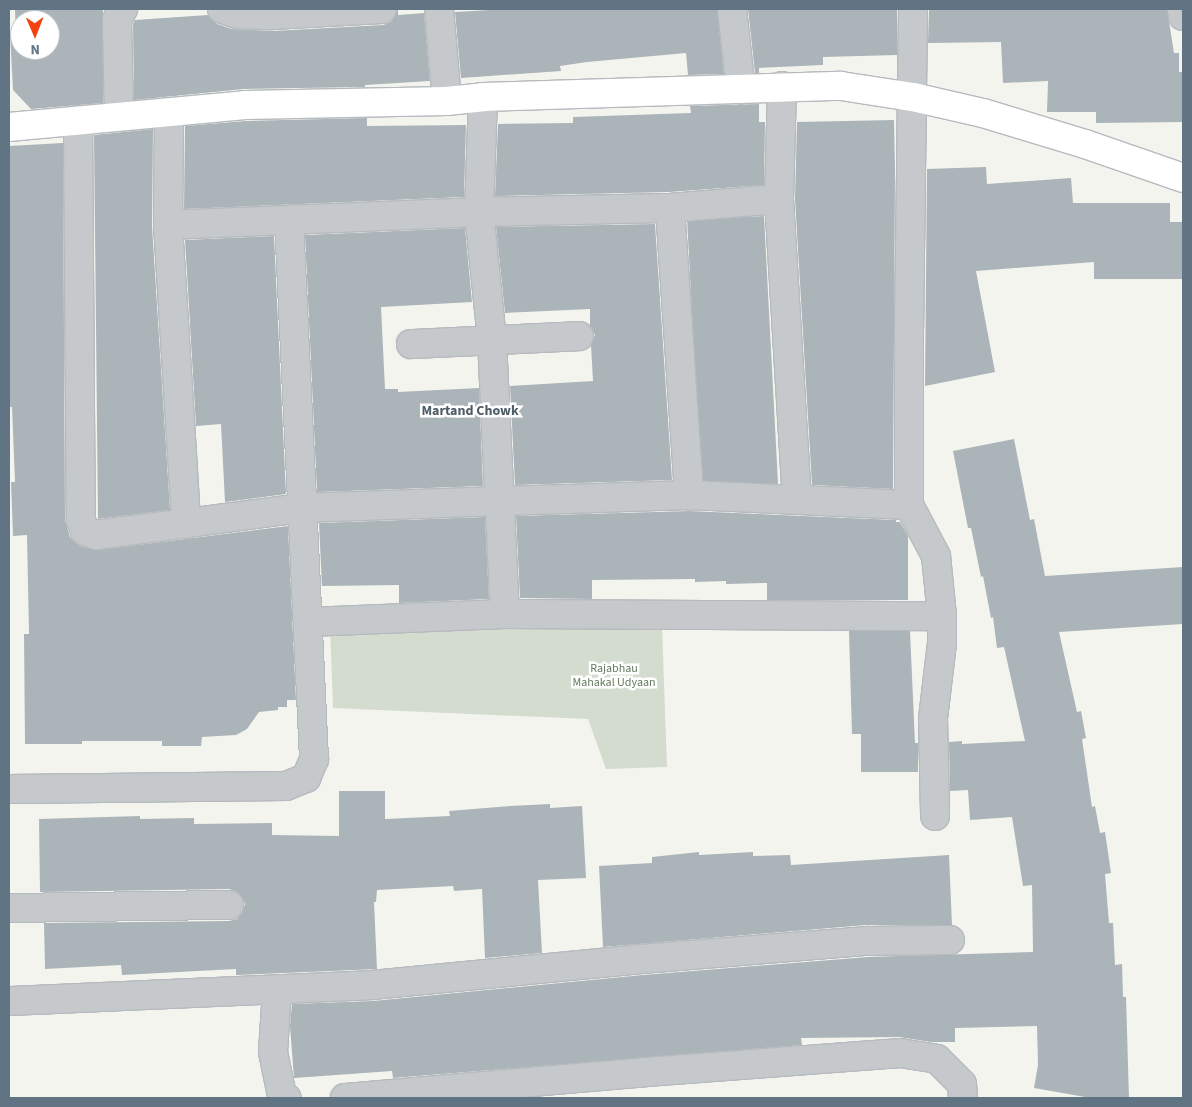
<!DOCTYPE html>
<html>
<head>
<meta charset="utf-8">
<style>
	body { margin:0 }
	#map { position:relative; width:1192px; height:1107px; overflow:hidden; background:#f4f4ef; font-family:"Source Sans 3",sans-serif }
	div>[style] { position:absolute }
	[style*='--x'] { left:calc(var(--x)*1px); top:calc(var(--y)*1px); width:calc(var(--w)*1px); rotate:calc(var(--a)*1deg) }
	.green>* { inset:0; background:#d4dcd0 }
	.building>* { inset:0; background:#abb4b8; transform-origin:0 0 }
	.roads { filter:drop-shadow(1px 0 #b6babe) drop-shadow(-1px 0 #b6babe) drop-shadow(0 1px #b6babe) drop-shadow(0 -1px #b6babe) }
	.minor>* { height:28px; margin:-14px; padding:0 14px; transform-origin:14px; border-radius:14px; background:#c6c9cc }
	.major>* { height:28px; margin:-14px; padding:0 14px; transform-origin:14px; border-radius:14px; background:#fff }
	span { translate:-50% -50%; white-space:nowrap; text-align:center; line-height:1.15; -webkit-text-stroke:5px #fff; paint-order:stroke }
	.park-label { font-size:12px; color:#657a5f }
	.neighbourhood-label { font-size:14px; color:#4f5d68; font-weight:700 }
	.frame { position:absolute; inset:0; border:10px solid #607483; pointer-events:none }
	.north { position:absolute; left:10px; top:10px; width:50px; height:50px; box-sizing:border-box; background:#fff; border:1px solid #bfc7cd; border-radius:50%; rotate:179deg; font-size:14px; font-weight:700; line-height:20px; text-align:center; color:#607483 }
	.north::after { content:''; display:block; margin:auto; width:18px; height:22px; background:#f4410f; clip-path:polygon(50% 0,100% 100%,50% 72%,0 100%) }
</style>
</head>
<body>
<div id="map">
	<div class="green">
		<div style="clip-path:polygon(330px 627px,662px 627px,667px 767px,606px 769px,588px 719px,333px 708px)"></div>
	</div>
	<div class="building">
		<div style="clip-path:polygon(evenodd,103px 9px,103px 103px,31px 109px,13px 90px,10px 34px,16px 34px,15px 10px,103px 9px,20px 20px,50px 20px,50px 50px,20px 50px,20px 20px)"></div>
		<div style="clip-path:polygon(398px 9px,398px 15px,424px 13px,430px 81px,365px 85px,365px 87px,244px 89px,134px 100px,133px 24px,135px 20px,208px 15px,217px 24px,232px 29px,273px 31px,383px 25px,391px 22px)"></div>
		<div style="clip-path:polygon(507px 9px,717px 9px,724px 74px,688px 75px,686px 53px,587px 62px,560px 66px,561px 71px,461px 78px,455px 12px)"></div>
		<div style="clip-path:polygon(748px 9px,897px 9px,897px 55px,823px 57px,823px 65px,759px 68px,759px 73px,755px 73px)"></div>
		<div style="clip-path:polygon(929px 9px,1167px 9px,1174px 53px,1179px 53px,1179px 72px,1182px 72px,1183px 122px,1096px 123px,1096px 112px,1047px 112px,1048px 81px,1003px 83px,1001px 42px,928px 43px)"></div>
		<div style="clip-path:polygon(759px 104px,759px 122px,765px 122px,764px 185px,669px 192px,495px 196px,498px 124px,573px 123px,573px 117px,691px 113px,690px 106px)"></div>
		<div style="clip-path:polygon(367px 118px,367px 126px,466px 125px,464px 197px,184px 209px,185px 126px,246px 121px)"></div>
		<div style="clip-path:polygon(894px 120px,895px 170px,893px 489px,812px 485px,795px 199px,797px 122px)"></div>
		<div style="clip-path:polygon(153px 129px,152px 226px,170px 510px,98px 519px,94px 135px)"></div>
		<div style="clip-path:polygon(63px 143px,65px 520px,70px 537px,80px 546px,98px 550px,288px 526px,296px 700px,287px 700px,287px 707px,278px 707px,278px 710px,259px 712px,247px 729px,236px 735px,202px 737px,201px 746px,162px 746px,162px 741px,82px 741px,82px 744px,25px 744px,24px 634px,29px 634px,27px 535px,13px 536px,11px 482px,15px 482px,12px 407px,9px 407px,9px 146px)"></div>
		<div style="clip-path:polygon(986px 167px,987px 184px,1071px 178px,1073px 203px,1170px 203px,1170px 222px,1183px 222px,1183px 279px,1094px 279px,1094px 262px,976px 271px,995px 372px,925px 386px,927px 169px)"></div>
		<div style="left:764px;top:216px;width:268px;height:77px;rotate:87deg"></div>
		<div style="clip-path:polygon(655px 224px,672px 480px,515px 485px,510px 386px,593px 381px,591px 345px,595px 335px,590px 326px,590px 309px,505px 313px,496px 227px)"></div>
		<div style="clip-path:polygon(465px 228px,472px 302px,381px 307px,385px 389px,398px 389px,398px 392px,479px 388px,483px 486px,317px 492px,305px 235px)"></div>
		<div style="clip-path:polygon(274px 236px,286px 494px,225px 502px,221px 424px,196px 426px,185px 240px)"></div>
		<div style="clip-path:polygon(1014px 439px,1030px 520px,1034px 519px,1045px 576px,1183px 567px,1183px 624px,1059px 632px,1077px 712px,1081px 711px,1086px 738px,1082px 739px,1092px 807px,1095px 806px,1100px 833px,1105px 832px,1111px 873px,1105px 874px,1109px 923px,1113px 923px,1115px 965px,1122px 964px,1123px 997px,1126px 997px,1129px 1098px,1091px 1098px,1034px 1088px,1038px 1065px,1037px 1026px,955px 1028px,955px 1042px,931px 1042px,899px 1037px,801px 1038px,802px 1045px,393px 1078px,392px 1071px,294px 1078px,290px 1026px,292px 1004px,373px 1001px,643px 975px,868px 957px,1033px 952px,1032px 885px,1023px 886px,1012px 817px,970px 820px,968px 790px,950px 791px,949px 742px,962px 741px,962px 744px,1025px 741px,1004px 647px,997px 648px,993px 617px,991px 618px,983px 576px,981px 577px,971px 528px,968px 528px,953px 451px)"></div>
		<div style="clip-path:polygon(689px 511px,896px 520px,896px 522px,900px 522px,908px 536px,908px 600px,767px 600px,767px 583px,726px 584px,726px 581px,695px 582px,695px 579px,592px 580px,592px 599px,520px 598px,516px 516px)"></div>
		<div style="clip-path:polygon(485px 517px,489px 599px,399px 603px,399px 585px,322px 586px,319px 523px)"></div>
		<div style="clip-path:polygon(849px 631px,910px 631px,915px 743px,918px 743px,918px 772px,861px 772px,861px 734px,852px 734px)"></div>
		<div style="clip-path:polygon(339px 791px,385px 791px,385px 819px,450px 816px,449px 811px,510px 806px,550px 804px,550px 808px,582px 806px,586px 878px,538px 880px,542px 953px,485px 958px,482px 889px,454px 891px,453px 886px,377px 890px,376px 902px,374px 902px,377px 969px,236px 975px,236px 969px,122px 975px,121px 965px,45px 969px,44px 923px,229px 921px,237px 919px,242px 913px,245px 904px,242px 897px,237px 892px,229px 889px,40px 892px,39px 819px,140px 816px,140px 819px,194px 818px,194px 824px,272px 823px,272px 835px,339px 836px)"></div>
		<div style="clip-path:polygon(699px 852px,699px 855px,753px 852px,753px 856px,790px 855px,791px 865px,949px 855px,952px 925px,866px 925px,603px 947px,599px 866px,652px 863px,652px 857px)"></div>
	</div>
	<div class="roads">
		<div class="minor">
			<div style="--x:222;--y:9;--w:16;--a:18"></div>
			<div style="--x:237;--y:14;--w:35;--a:2"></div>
			<div style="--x:272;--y:15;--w:110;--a:-3.1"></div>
			<div style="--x:439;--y:9;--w:92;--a:85"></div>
			<div style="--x:732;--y:9;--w:81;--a:83.7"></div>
			<div style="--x:913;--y:9;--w:319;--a:90.7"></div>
			<div style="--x:909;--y:328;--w:177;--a:90"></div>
			<div style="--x:909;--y:505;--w:58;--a:62.1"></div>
			<div style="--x:936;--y:556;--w:60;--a:84.3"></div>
			<div style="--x:942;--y:616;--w:27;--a:90"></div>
			<div style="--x:942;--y:643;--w:76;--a:96.8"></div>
			<div style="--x:933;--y:718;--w:98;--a:88.8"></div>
			<div style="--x:1182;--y:9;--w:7;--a:82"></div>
			<div style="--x:782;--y:86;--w:113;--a:91.5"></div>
			<div style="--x:779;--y:199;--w:301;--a:86.6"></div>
			<div style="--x:483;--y:97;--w:115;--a:92"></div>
			<div style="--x:479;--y:212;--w:129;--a:84.2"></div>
			<div style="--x:492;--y:340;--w:274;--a:87.3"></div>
			<div style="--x:169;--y:113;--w:112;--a:90.5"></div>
			<div style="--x:168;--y:225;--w:299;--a:86.5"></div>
			<div style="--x:119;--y:116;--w:96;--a:-91.2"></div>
			<div style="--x:117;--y:20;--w:13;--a:-61"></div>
			<div style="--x:78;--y:120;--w:400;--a:89.6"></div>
			<div style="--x:81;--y:520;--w:12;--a:70"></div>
			<div style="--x:85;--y:531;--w:12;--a:20"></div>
			<div style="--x:96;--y:535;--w:208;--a:-7.5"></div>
			<div style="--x:302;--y:508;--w:199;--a:-2"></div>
			<div style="--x:501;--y:501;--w:188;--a:-1.8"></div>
			<div style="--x:689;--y:495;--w:220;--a:2.6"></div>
			<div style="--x:670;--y:208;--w:288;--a:86.2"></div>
			<div style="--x:168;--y:225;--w:311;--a:-2.4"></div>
			<div style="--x:479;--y:212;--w:191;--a:-1.2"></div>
			<div style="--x:670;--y:208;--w:109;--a:-4.7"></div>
			<div style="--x:411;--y:344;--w:168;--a:-2.7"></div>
			<div style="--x:308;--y:622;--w:197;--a:-2.3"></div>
			<div style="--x:505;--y:614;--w:437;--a:0.3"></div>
			<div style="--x:9;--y:789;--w:277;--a:-0.6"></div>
			<div style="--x:286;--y:786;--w:22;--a:-22"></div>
			<div style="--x:306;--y:778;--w:21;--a:-67"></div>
			<div style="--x:314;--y:759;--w:540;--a:-92.66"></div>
			<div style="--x:9;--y:908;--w:220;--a:-0.8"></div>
			<div style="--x:277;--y:990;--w:62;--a:93.7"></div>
			<div style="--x:273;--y:1052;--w:45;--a:78.4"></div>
			<div style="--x:282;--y:1096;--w:5;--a:22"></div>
			<div style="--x:9;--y:1001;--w:363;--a:-2.5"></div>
			<div style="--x:372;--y:985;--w:271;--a:-5.5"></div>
			<div style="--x:642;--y:959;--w:226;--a:-4.6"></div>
			<div style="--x:867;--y:941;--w:83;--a:-0.7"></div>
			<div style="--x:345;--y:1098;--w:316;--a:-4.9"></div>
			<div style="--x:660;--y:1071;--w:241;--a:-4.3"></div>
			<div style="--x:900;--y:1053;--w:37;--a:9"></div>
			<div style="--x:937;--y:1059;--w:35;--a:45"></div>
			<div style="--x:962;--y:1084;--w:14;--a:86"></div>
		</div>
		<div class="major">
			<div style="--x:9;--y:127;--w:237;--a:-5.3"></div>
			<div style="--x:245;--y:105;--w:202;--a:-1.1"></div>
			<div style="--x:447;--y:101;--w:36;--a:-6"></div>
			<div style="--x:483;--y:97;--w:358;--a:-1.8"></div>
			<div style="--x:841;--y:86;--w:73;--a:8.7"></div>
			<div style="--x:913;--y:97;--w:72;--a:12.9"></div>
			<div style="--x:983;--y:113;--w:107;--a:16.9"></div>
			<div style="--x:1085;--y:144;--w:104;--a:19.1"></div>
		</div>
	</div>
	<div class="park-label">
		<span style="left:614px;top:676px">Rajabhau<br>Mahakal Udyaan</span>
	</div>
	<div class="neighbourhood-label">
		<span style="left:470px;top:411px">Martand Chowk</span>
	</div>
	<div class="frame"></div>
	<div class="north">N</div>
</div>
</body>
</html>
